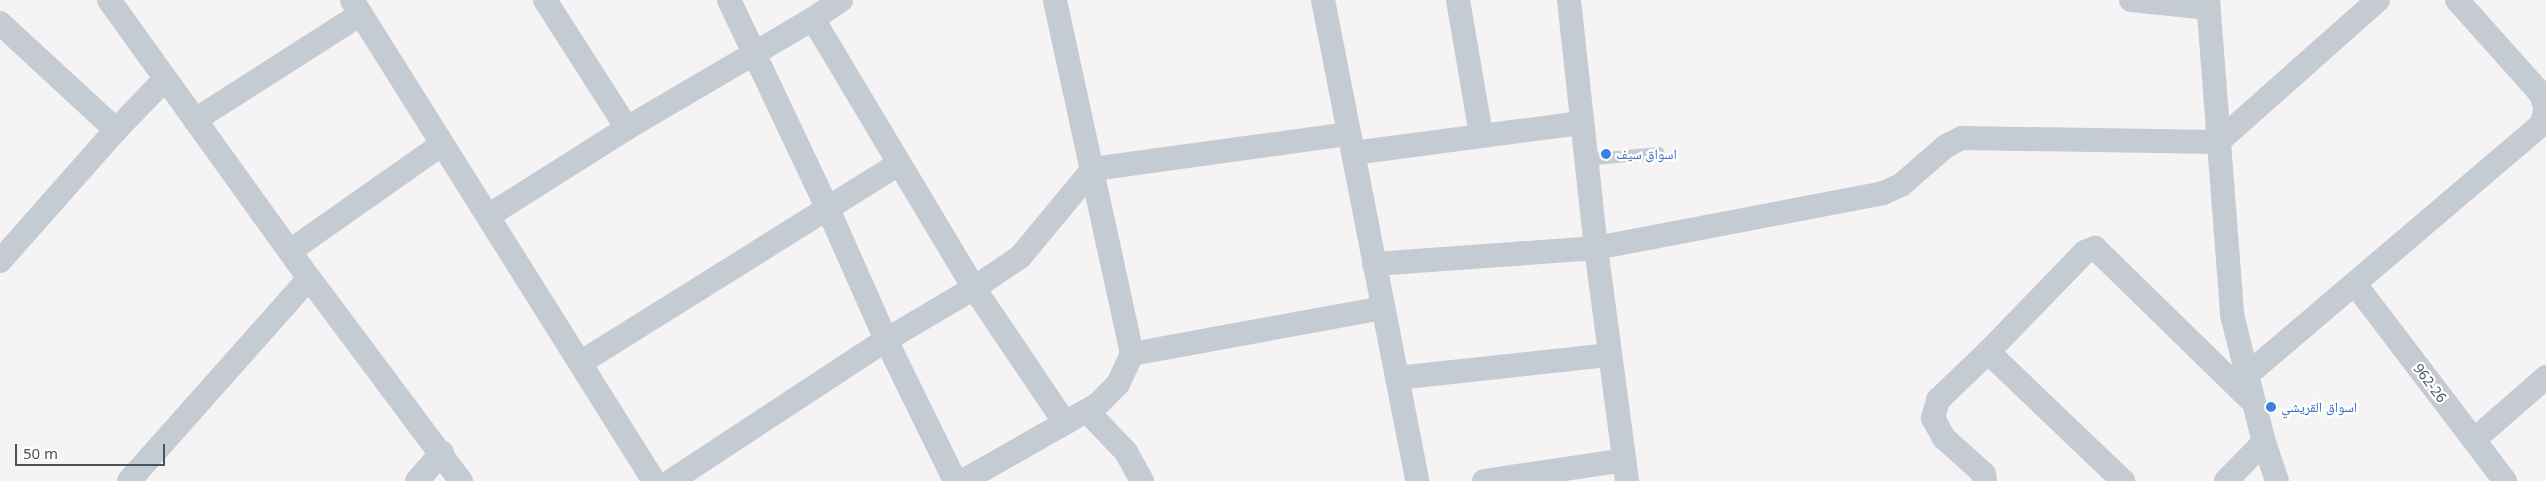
<!DOCTYPE html>
<html>
<head>
<meta charset="utf-8">
<style>
	body { margin:0 }
	#map { position:relative; width:2546px; height:481px; overflow:hidden; background:#f5f3f3; font-family:"Noto Sans","Noto Naskh Arabic",sans-serif }
	div>[style] { position:absolute }
	[style*='--x'] { left:calc(var(--x)*1px); top:calc(var(--y)*1px); width:calc(var(--w)*1px); rotate:calc(var(--a)*1deg) }
	.lane>* { height:12px; margin:-6px; padding:0 6px; transform-origin:6px; border-radius:6px; background:#c5cbd3 }
	.street>* { height:24px; margin:-12px; padding:0 12px; transform-origin:12px; border-radius:12px; background:#c5cbd3 }
	.dots>* { width:14px; height:14px; translate:-50% -50%; box-sizing:border-box; border:2px solid #fff; border-radius:50% }
	span { translate:-50% -50%; white-space:nowrap; text-align:center; line-height:1.15; -webkit-text-stroke:4.5px #fff; paint-order:stroke }
	.shop-label { font-size:14px; color:#366cbe }
	.left { translate:0 -50%; text-align:left }
	.street-label { font-size:14px; color:#4b535f }
	.scale { position:absolute; left:15px; top:444px; width:150px; height:22px; box-sizing:border-box; border:2px solid #4b535f; border-top:0; padding-left:6px; font-size:15px; line-height:18px; white-space:nowrap; color:#4b535f; -webkit-text-stroke:4px #fff; paint-order:stroke }
</style>
</head>
<body>
<div id="map">
	<div class="lane">
		<div style="--x:1586;--y:160;--w:73;--a:-5.5"></div>
	</div>
	<div class="street">
		<div style="--x:109;--y:0;--w:342;--a:54.3"></div>
		<div style="--x:309;--y:278;--w:254;--a:53.2"></div>
		<div style="--x:352;--y:0;--w:568;--a:57.88"></div>
		<div style="--x:545;--y:0;--w:152;--a:57.4"></div>
		<div style="--x:729;--y:0;--w:231;--a:64.7"></div>
		<div style="--x:828;--y:209;--w:143;--a:66.1"></div>
		<div style="--x:886;--y:340;--w:157;--a:63.9"></div>
		<div style="--x:1323;--y:0;--w:490;--a:78.9"></div>
		<div style="--x:1458;--y:0;--w:137;--a:80.3"></div>
		<div style="--x:1569;--y:0;--w:249;--a:83.8"></div>
		<div style="--x:1596;--y:248;--w:235;--a:82.4"></div>
		<div style="--x:2131;--y:0;--w:77;--a:5.9"></div>
		<div style="--x:2208;--y:0;--w:316;--a:85.6"></div>
		<div style="--x:2232;--y:315;--w:131;--a:75.9"></div>
		<div style="--x:2264;--y:442;--w:41;--a:71.6"></div>
		<div style="--x:813;--y:19;--w:313;--a:59.1"></div>
		<div style="--x:974;--y:288;--w:163;--a:56"></div>
		<div style="--x:0;--y:23;--w:158;--a:42.7"></div>
		<div style="--x:195;--y:120;--w:197;--a:-32.6"></div>
		<div style="--x:1353;--y:153;--w:230;--a:-7.5"></div>
		<div style="--x:488;--y:216;--w:165;--a:-32.3"></div>
		<div style="--x:627;--y:128;--w:216;--a:-30.4"></div>
		<div style="--x:813;--y:19;--w:34;--a:-34"></div>
		<div style="--x:290;--y:251;--w:186;--a:-35.1"></div>
		<div style="--x:0;--y:261;--w:175;--a:-48.5"></div>
		<div style="--x:116;--y:130;--w:71;--a:-46.1"></div>
		<div style="--x:1374;--y:264;--w:223;--a:-4.1"></div>
		<div style="--x:1596;--y:248;--w:292;--a:-10.8"></div>
		<div style="--x:1883;--y:193;--w:20;--a:-24"></div>
		<div style="--x:1901;--y:185;--w:60;--a:-40.9"></div>
		<div style="--x:1946;--y:146;--w:18;--a:-27"></div>
		<div style="--x:1962;--y:138;--w:256;--a:0.9"></div>
		<div style="--x:2218;--y:142;--w:214;--a:-41.6"></div>
		<div style="--x:2355;--y:284;--w:248;--a:52.7"></div>
		<div style="--x:1988;--y:352;--w:187;--a:43.7"></div>
		<div style="--x:1132;--y:354;--w:255;--a:-10.4"></div>
		<div style="--x:580;--y:363;--w:376;--a:-32"></div>
		<div style="--x:2247;--y:375;--w:386;--a:-40.4"></div>
		<div style="--x:2541;--y:125;--w:16;--a:-72"></div>
		<div style="--x:2546;--y:110;--w:17;--a:-107"></div>
		<div style="--x:2541;--y:94;--w:126;--a:-131.8"></div>
		<div style="--x:1397;--y:378;--w:214;--a:-6.2"></div>
		<div style="--x:1087;--y:411;--w:57;--a:46.4"></div>
		<div style="--x:1126;--y:452;--w:33;--a:61"></div>
		<div style="--x:2474;--y:440;--w:96;--a:-41.2"></div>
		<div style="--x:129;--y:481;--w:271;--a:-48.4"></div>
		<div style="--x:417;--y:481;--w:38;--a:-49"></div>
		<div style="--x:671;--y:481;--w:257;--a:-33.3"></div>
		<div style="--x:886;--y:340;--w:102;--a:-30.6"></div>
		<div style="--x:974;--y:288;--w:55;--a:-34"></div>
		<div style="--x:1020;--y:257;--w:114;--a:-50.3"></div>
		<div style="--x:1093;--y:169;--w:258;--a:-7.8"></div>
		<div style="--x:963;--y:481;--w:154;--a:-29.6"></div>
		<div style="--x:1097;--y:405;--w:30;--a:-45"></div>
		<div style="--x:1118;--y:384;--w:33;--a:-65"></div>
		<div style="--x:1132;--y:354;--w:362;--a:-102.3"></div>
		<div style="--x:1484;--y:481;--w:142;--a:-8.5"></div>
		<div style="--x:1985;--y:481;--w:7;--a:-98"></div>
		<div style="--x:1984;--y:474;--w:54;--a:-138"></div>
		<div style="--x:1944;--y:438;--w:23;--a:-119"></div>
		<div style="--x:1933;--y:418;--w:19;--a:-74"></div>
		<div style="--x:1938;--y:400;--w:69;--a:-43.8"></div>
		<div style="--x:1988;--y:352;--w:139;--a:-45.9"></div>
		<div style="--x:2085;--y:252;--w:11;--a:-22"></div>
		<div style="--x:2095;--y:248;--w:223;--a:44.3"></div>
		<div style="--x:2226;--y:481;--w:54;--a:-45.7"></div>
	</div>
	<div class="dots">
		<div style="left:1606px;top:154px;background:#3f7fe0"></div>
		<div style="left:2271px;top:407px;background:#3f7fe0"></div>
	</div>
	<div class="shop-label">
		<span class="left" style="left:1616px;top:154px">اسواق سيف</span>
		<span class="left" style="left:2281px;top:407px">اسواق القريشي</span>
	</div>
	<div class="street-label">
		<span style="left:2430px;top:383px;rotate:53deg">962-26</span>
	</div>
	<div class="scale">50 m</div>
</div>
</body>
</html>
